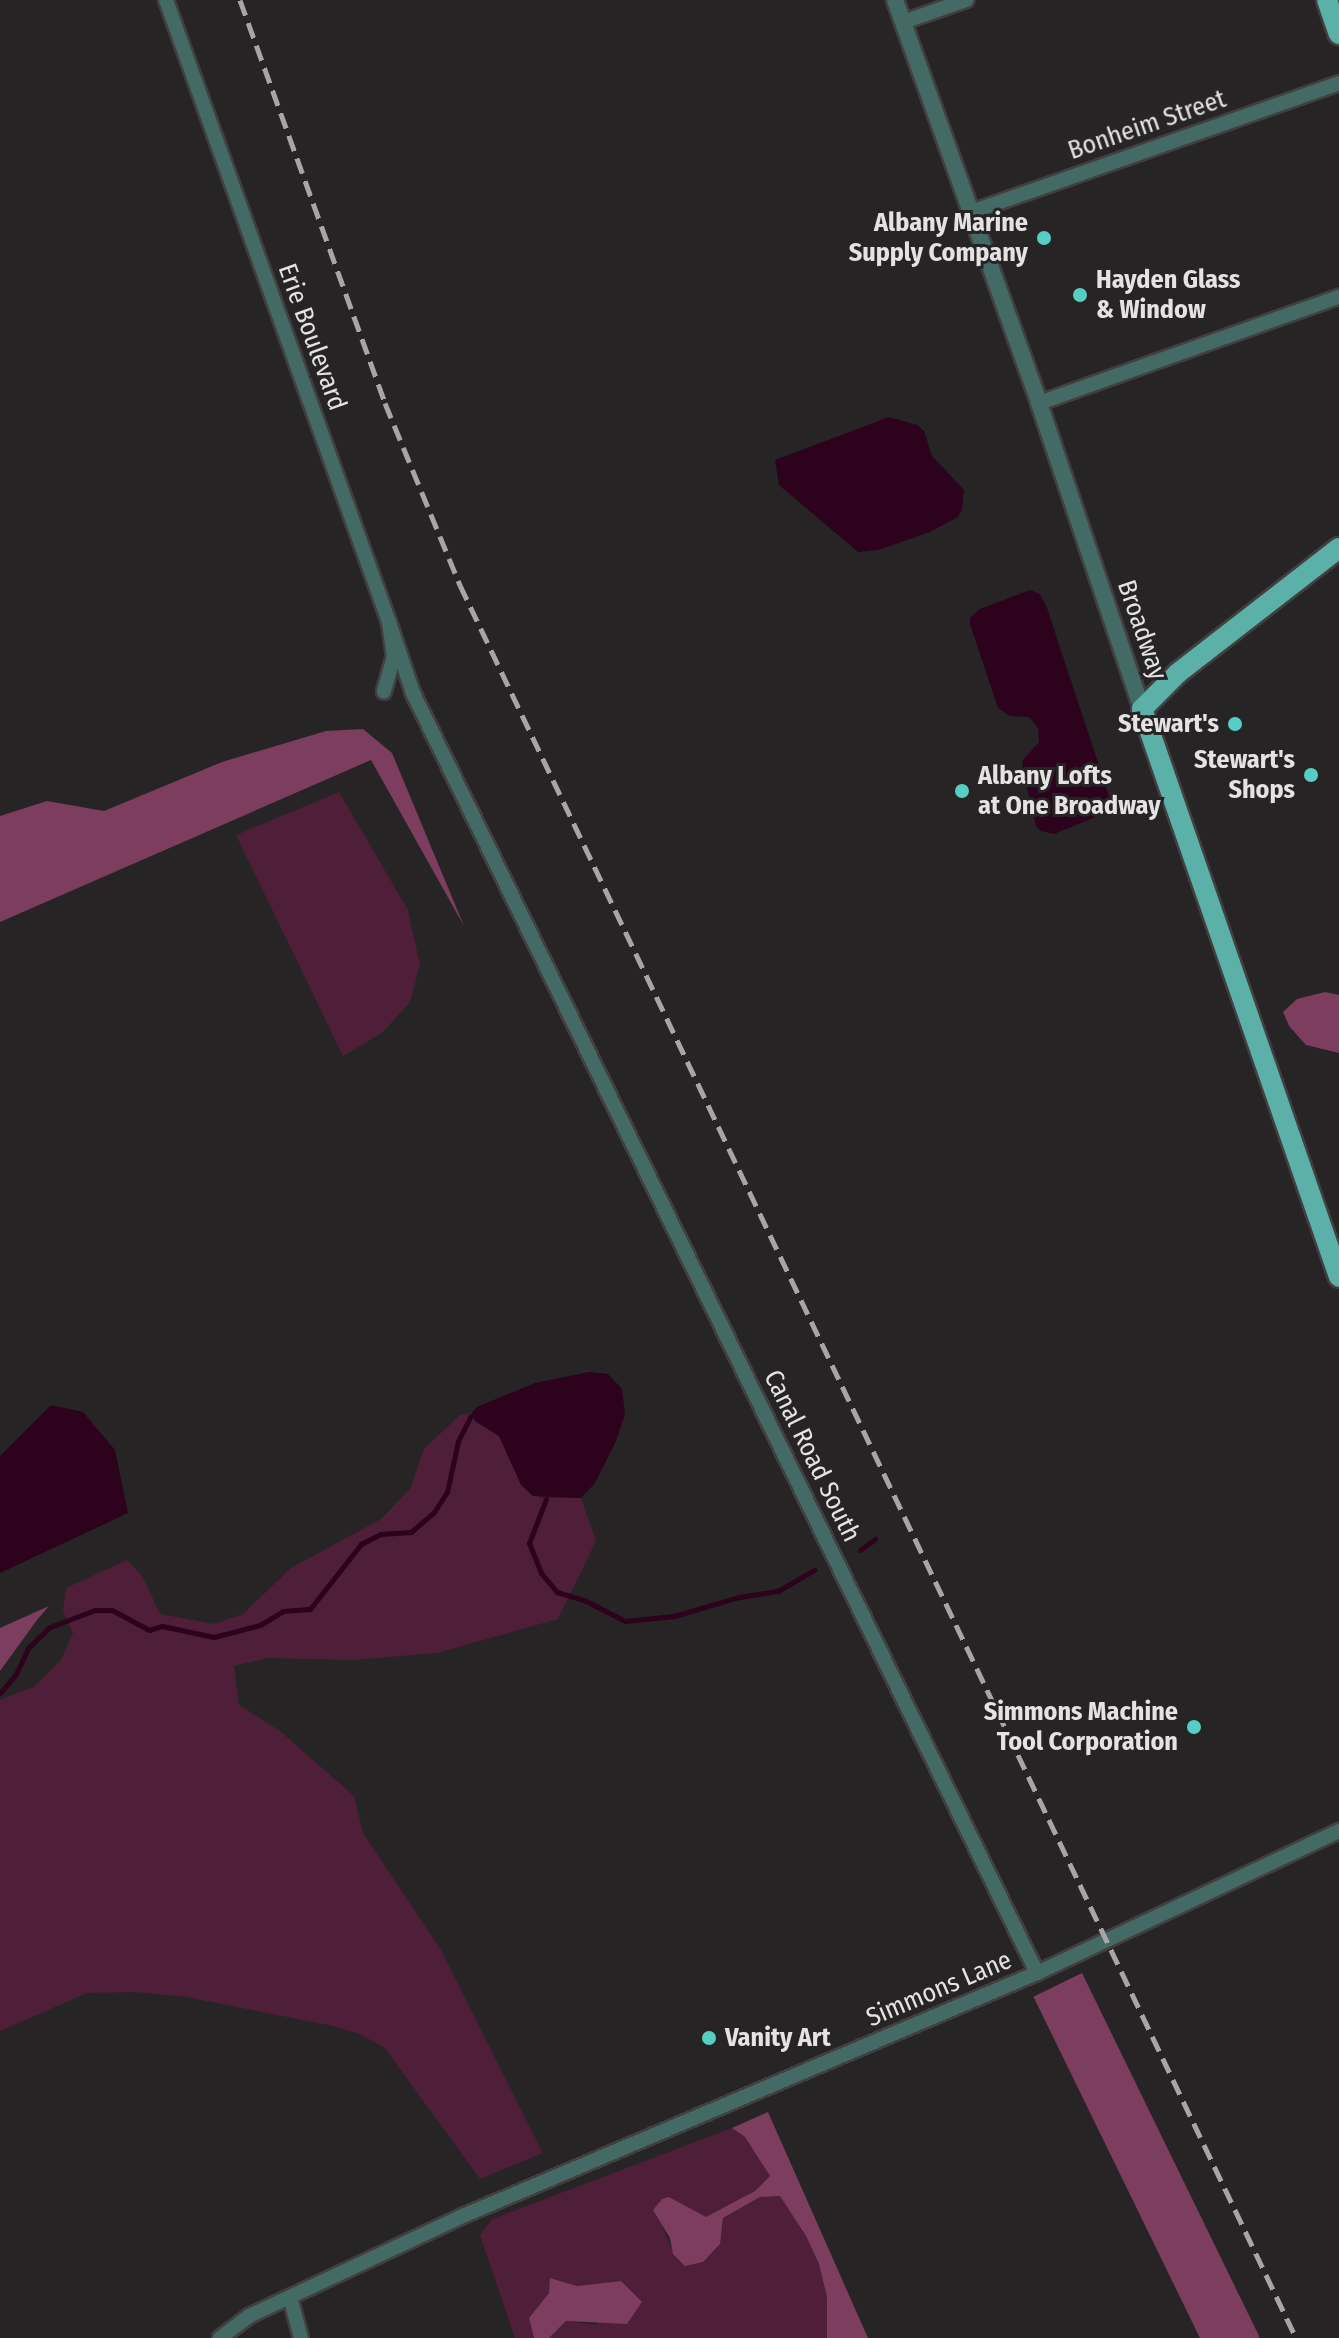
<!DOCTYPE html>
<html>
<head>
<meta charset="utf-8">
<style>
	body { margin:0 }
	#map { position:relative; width:1339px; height:2338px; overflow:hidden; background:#272425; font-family:"Fira Sans Condensed",sans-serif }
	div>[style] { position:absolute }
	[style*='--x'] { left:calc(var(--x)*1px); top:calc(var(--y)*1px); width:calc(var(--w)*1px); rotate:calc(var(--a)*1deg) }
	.green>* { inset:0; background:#4f1e39 }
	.forest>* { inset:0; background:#7c3d5f; transform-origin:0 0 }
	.water>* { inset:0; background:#2c021c }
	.stream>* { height:5px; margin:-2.5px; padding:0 2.5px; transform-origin:2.5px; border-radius:2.5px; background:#2c021c }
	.roads { filter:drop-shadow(2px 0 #413f40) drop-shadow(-2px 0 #413f40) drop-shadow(0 2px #413f40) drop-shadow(0 -2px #413f40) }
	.minor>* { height:14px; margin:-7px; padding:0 7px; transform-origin:7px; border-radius:7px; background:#446a66 }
	.tertiary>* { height:16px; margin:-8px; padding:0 8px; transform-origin:8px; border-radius:8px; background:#446a66 }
	.primary>* { height:20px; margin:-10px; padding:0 10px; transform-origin:10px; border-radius:10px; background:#5bb0a8 }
	.rail>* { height:5px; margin-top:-2.5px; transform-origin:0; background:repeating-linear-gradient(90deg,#a8a5a6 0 16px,transparent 0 24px) }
	.dots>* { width:22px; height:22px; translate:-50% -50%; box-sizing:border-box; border:4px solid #272425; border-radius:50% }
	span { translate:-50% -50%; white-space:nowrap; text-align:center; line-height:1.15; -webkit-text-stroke:6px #272425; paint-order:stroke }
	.street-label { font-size:26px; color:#e4e2e3 }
	.poi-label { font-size:26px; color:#e4e2e3; font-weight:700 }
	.right { translate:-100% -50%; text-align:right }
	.left { translate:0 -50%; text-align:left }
</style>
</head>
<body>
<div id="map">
	<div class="green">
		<div style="clip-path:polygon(339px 792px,408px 910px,420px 965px,410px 1002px,382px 1033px,343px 1056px,236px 835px)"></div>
		<div style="clip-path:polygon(472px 1413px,475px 1421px,499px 1436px,512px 1463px,540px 1498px,581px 1498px,596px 1541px,558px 1619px,437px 1653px,353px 1660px,267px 1658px,234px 1666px,239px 1705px,280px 1731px,354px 1796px,363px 1833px,441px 1950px,543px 2153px,480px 2179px,384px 2047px,357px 2033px,328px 2025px,186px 1997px,135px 1992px,87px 1993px,0 2031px,0 1700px,35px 1686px,61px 1660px,73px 1633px,63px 1611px,66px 1588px,127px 1560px,143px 1577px,160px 1614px,214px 1624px,243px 1614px,291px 1568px,381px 1519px,410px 1489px,424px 1449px,460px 1415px)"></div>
		<div style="clip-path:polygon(732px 2128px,745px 2137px,770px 2176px,755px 2191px,705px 2218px,669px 2197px,662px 2226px,671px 2248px,723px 2228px,723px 2218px,760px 2197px,780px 2196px,806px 2236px,819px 2264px,827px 2297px,827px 2338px,549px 2338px,566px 2321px,596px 2325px,621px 2281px,577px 2286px,551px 2278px,549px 2293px,529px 2318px,534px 2338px,515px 2338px,480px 2235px,492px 2219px)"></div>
	</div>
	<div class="forest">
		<div style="clip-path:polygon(363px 729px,392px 753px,464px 926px,371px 760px,0 922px,0 816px,47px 801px,104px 811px,222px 762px,326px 731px)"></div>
		<div style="clip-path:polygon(1325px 992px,1339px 995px,1339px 1053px,1306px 1045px,1289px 1026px,1283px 1012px,1297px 999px)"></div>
		<div style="clip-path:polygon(49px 1606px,37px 1620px,0 1671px,0 1628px)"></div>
		<div style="left:1082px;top:1973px;width:405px;height:54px;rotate:64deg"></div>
		<div style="clip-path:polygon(768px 2112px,868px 2338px,827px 2338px,827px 2297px,819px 2264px,806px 2236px,780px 2196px,760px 2197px,723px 2218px,720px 2244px,703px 2262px,685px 2266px,673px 2254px,670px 2238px,653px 2210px,662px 2199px,669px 2197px,706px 2217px,755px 2191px,770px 2176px,745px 2137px,732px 2128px)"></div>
		<div style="clip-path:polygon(550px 2278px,577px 2286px,621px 2281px,642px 2302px,627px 2324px,566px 2321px,549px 2338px,534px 2338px,529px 2318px,549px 2293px)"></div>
	</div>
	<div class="water">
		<div style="clip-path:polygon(889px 417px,917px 425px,924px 431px,932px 456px,964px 490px,962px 510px,958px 517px,930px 532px,878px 550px,858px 552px,779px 485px,775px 460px)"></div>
		<div style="clip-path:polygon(1030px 590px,1040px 594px,1047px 608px,1111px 802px,1103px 814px,1054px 834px,1041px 831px,1036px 826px,1022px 768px,1023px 760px,1039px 742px,1038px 728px,1029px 717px,1010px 716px,998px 708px,970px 624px,970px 618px,980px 609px)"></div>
		<div style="clip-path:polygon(589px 1372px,608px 1374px,622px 1389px,625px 1414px,616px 1441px,595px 1483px,581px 1498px,533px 1496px,521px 1485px,499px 1436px,475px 1421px,472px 1413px,477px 1407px,535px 1383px)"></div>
		<div style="clip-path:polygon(51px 1405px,83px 1412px,115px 1450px,128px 1513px,0 1573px,0 1456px)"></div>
	</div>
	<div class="stream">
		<div style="--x:546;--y:1499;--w:47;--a:111.1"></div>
		<div style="--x:529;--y:1543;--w:32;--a:68"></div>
		<div style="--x:541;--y:1573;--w:25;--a:50"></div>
		<div style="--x:557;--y:1592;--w:28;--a:17"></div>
		<div style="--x:584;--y:1600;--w:46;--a:27.1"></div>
		<div style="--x:625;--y:1621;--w:49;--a:-5.8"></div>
		<div style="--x:674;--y:1616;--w:68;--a:-16.3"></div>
		<div style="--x:739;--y:1597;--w:39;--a:-9"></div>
		<div style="--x:778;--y:1591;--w:42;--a:-30.3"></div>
		<div style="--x:860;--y:1550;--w:19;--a:-36"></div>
		<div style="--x:0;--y:1693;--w:25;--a:-50"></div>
		<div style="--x:16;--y:1674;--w:29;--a:-65"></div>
		<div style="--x:28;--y:1648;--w:30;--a:-44"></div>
		<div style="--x:50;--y:1627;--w:48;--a:-20.7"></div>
		<div style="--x:95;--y:1610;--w:17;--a:0"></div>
		<div style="--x:112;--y:1610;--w:42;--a:28.4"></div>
		<div style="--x:149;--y:1630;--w:14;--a:-17"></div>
		<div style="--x:162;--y:1626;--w:53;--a:11.9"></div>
		<div style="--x:214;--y:1637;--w:48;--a:-14.6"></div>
		<div style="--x:260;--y:1625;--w:27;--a:-31"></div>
		<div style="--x:283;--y:1611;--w:27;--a:-4"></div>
		<div style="--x:310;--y:1609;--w:83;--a:-51.9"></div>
		<div style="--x:361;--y:1544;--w:22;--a:-27"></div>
		<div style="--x:381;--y:1534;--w:30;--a:-4"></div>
		<div style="--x:411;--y:1532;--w:30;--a:-41"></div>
		<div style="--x:434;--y:1512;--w:24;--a:-57"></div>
		<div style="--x:447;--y:1492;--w:52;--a:-77.8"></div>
		<div style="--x:458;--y:1441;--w:28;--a:-63"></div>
	</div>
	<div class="roads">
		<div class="minor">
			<div style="--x:166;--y:0;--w:661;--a:70.28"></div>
			<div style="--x:389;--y:622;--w:34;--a:82"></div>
			<div style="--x:394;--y:656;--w:37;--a:106"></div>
			<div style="--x:903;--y:22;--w:67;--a:-19.2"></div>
			<div style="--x:971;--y:212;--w:390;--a:-19.3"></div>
			<div style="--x:1039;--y:403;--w:318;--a:-19.5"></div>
			<div style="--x:389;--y:622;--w:75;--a:71.3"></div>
			<div style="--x:413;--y:693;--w:1424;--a:64.01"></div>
			<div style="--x:290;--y:2297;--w:42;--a:75"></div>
			<div style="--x:220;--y:2338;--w:36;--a:-37"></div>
			<div style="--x:249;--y:2316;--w:238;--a:-25.1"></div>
			<div style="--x:465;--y:2215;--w:621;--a:-22.93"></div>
			<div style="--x:1037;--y:1973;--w:334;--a:-25.2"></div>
		</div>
		<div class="tertiary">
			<div style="--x:895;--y:0;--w:428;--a:70.3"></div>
			<div style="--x:1039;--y:403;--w:323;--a:71.4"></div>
		</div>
		<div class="primary">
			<div style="--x:1327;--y:0;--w:36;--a:71"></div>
			<div style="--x:1339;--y:548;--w:204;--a:142.2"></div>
			<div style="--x:1178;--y:673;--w:51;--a:135"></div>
			<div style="--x:1142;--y:709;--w:601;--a:70.87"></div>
		</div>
	</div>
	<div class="rail">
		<div style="--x:240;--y:0;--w:428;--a:70.2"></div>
		<div style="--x:385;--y:403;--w:197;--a:67.6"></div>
		<div style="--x:460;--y:585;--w:1942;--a:64.5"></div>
	</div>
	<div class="dots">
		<div style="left:1044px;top:238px;background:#56cec4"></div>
		<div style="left:1080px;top:295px;background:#56cec4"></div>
		<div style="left:1235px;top:724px;background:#56cec4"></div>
		<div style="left:1311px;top:775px;background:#56cec4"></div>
		<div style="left:962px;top:791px;background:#56cec4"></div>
		<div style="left:1194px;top:1727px;background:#56cec4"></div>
		<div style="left:709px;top:2038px;background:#56cec4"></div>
	</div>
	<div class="street-label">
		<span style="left:1147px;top:125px;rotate:-19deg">Bonheim Street</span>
		<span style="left:312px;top:337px;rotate:70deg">Erie Boulevard</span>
		<span style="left:1142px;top:630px;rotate:71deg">Broadway</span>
		<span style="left:812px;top:1456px;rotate:64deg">Canal Road South</span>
		<span style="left:939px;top:1989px;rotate:-23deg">Simmons Lane</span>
	</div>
	<div class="poi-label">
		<span class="right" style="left:1028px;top:238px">Albany Marine<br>Supply Company</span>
		<span class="left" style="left:1096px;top:295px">Hayden Glass<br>&amp; Window</span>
		<span class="right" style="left:1219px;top:724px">Stewart's</span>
		<span class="right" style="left:1295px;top:775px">Stewart's<br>Shops</span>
		<span class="left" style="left:978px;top:791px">Albany Lofts<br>at One Broadway</span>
		<span class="right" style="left:1178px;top:1727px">Simmons Machine<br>Tool Corporation</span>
		<span class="left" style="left:725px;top:2038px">Vanity Art</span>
	</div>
</div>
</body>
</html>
